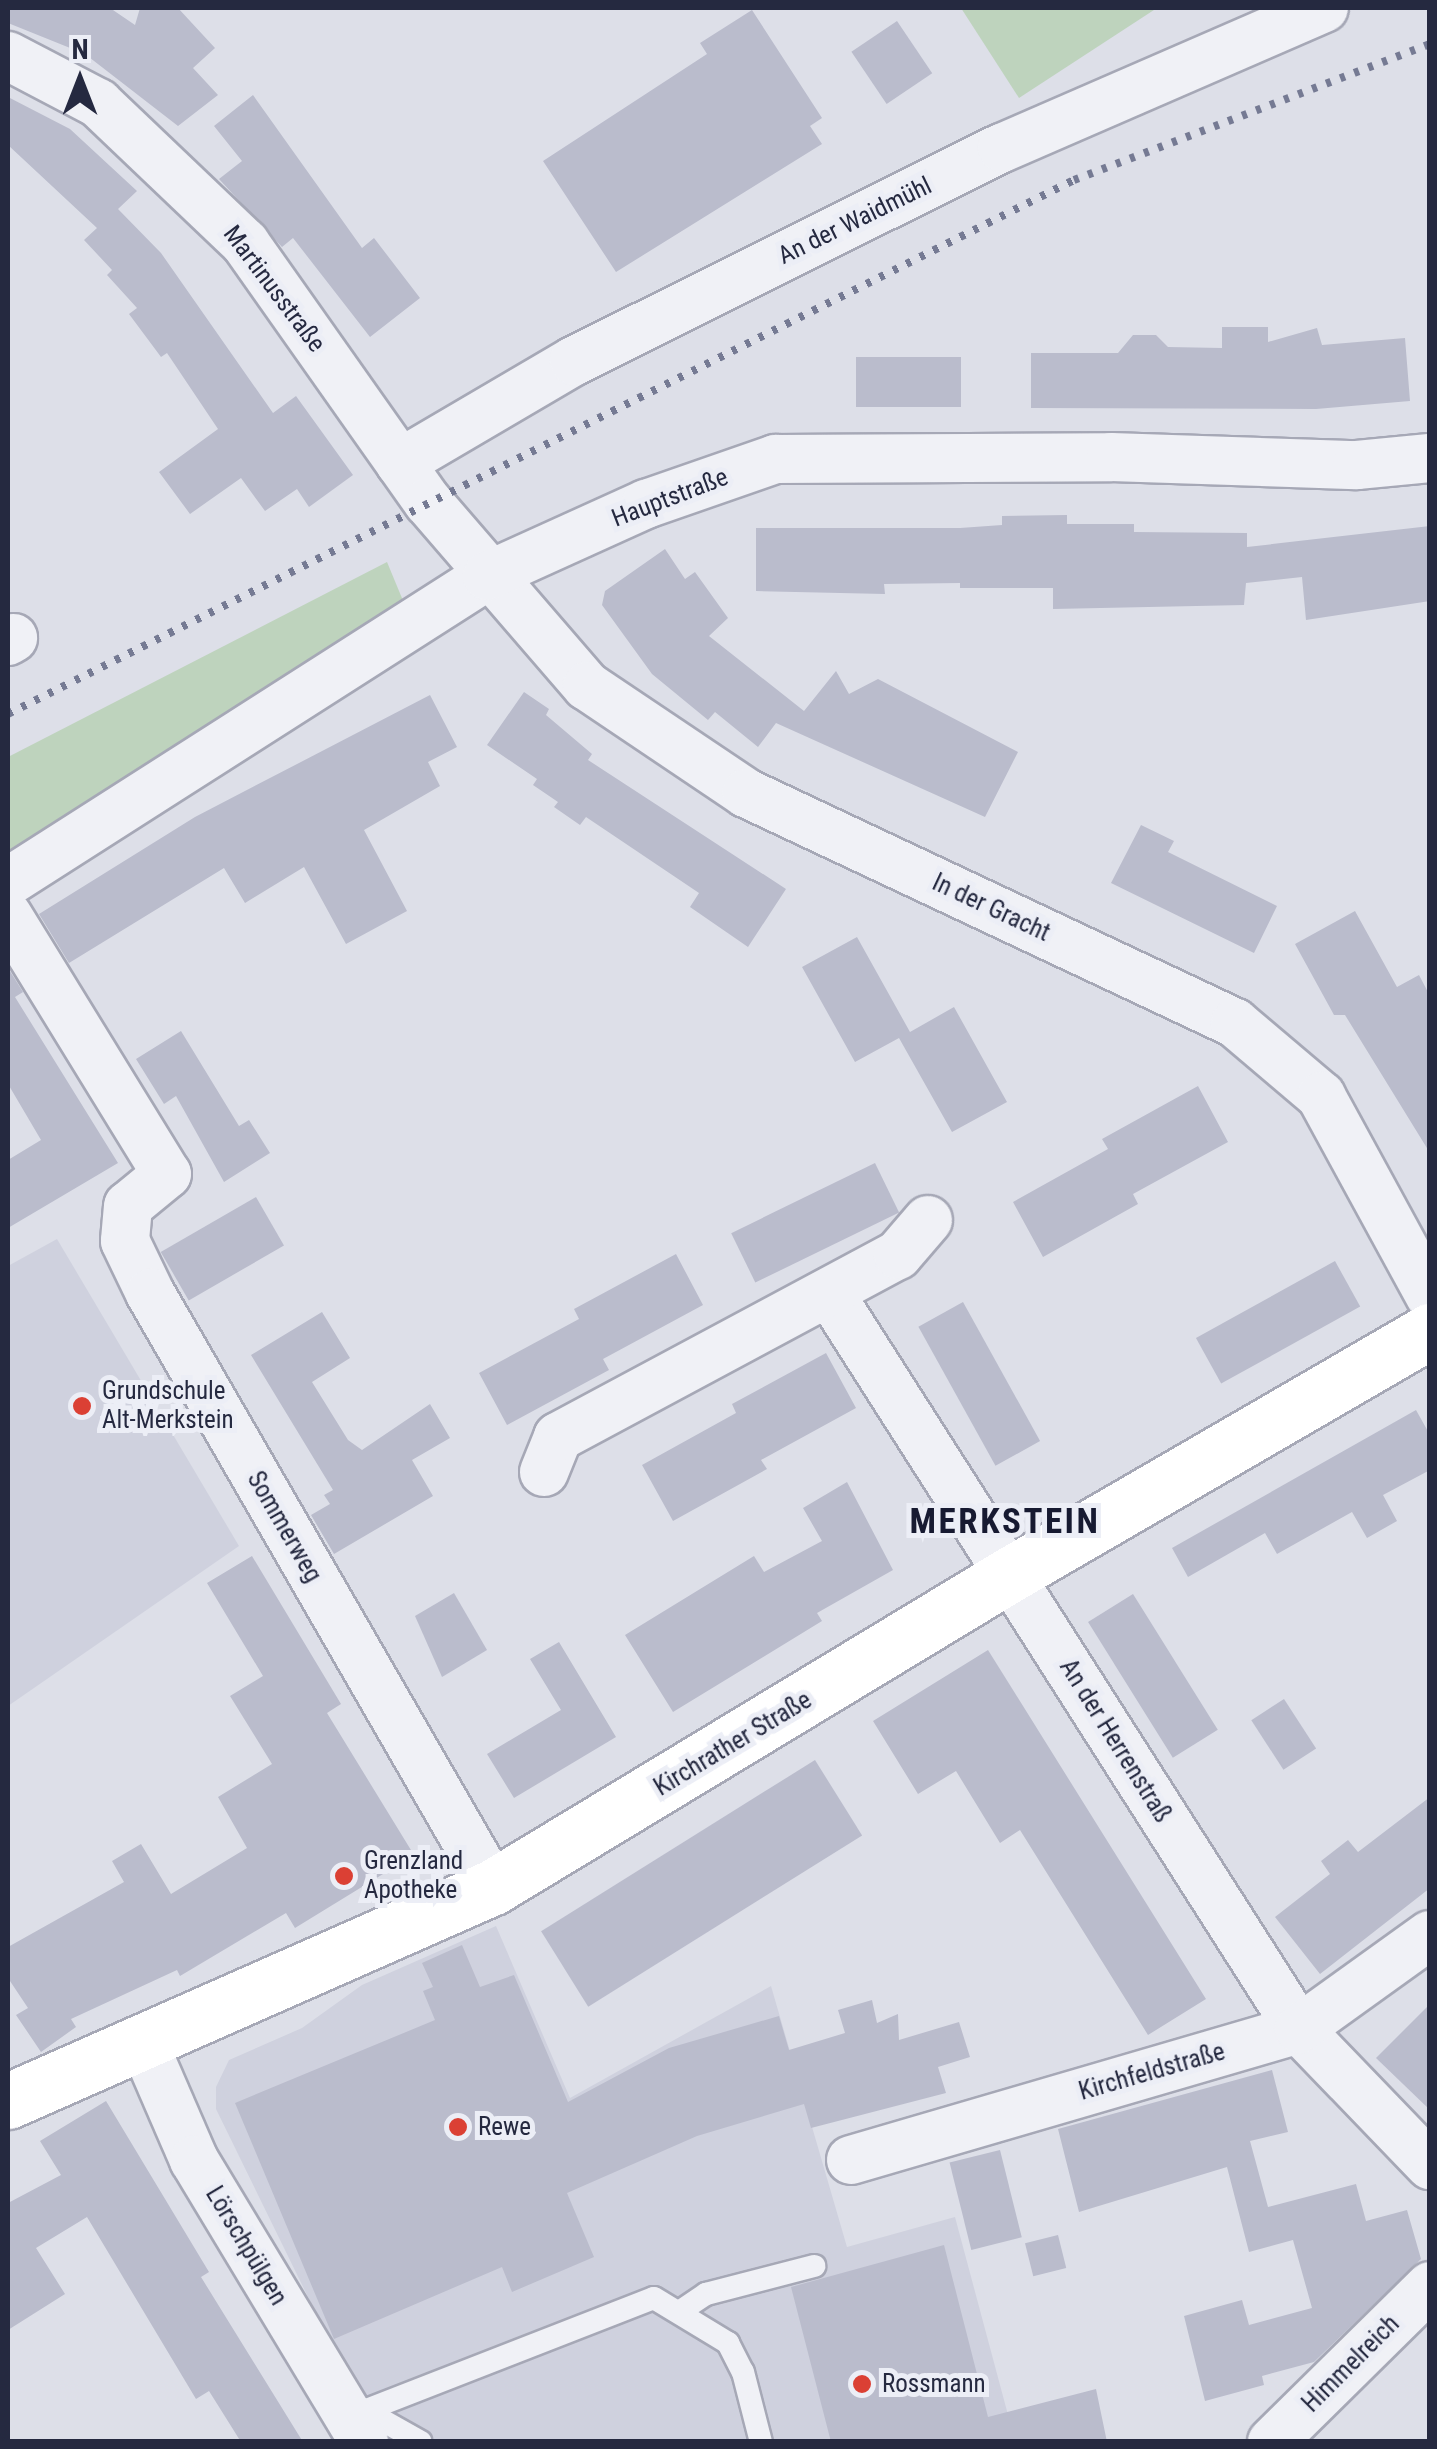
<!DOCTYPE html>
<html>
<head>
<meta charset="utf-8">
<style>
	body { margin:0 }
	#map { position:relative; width:1437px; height:2449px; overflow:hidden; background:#dddfe8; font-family:"Roboto Condensed",sans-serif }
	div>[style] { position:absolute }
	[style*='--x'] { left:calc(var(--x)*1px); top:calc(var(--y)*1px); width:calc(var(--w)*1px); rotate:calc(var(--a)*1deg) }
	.built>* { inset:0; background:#cfd1de }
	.green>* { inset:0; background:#bed3bd }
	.building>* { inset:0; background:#babccc; transform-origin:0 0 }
	.roads { filter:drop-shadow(2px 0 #a6a8b6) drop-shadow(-2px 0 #a6a8b6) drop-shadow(0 2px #a6a8b6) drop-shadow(0 -2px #a6a8b6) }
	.lane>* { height:22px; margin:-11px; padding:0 11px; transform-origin:11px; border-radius:11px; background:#f0f1f6 }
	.street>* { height:48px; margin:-24px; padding:0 24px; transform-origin:24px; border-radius:24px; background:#f0f1f6 }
	.secondary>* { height:55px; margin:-27.5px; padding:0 27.5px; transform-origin:27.5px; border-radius:27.5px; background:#fff }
	.rail>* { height:8px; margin-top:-4px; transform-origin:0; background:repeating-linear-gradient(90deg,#757a93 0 5px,transparent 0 15px) }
	.dots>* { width:28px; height:28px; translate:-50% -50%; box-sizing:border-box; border:5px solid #eceef6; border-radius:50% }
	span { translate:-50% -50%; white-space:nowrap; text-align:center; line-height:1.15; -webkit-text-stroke:10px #eceef6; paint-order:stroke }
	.street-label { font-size:25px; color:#252940 }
	.poi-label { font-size:25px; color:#252940 }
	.left { translate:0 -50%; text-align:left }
	.district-label { font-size:35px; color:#171a31; font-weight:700; letter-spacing:2.5px }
	.frame { position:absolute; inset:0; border:10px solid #252940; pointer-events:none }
	.north { position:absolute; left:30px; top:30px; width:100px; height:100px; -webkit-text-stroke:8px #eceef6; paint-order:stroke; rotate:0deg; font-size:28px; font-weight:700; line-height:40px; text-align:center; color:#252940 }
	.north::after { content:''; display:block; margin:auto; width:35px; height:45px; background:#252940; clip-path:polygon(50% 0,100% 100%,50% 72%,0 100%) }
</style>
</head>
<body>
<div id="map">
	<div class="built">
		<div style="clip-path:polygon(57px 1239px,239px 1546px,8px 1706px,8px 1266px)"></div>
		<div style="clip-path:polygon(496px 1926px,570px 2098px,771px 1986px,847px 2247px,955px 2217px,1015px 2441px,392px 2441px,332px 2346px,216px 2109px,216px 2087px,229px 2060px,302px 2028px,362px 1985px)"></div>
	</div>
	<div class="green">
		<div style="clip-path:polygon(961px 8px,1157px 8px,1019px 98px)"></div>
		<div style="clip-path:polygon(387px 562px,404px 603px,8px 856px,8px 757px)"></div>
	</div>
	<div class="building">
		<div style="clip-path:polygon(8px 8px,110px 8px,135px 25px,140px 8px,178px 8px,215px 48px,193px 68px,218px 95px,178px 126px,85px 54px,8px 23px)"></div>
		<div style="clip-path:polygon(752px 10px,822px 118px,810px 126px,822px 144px,616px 272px,543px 161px,707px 54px,700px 43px)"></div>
		<div style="left:897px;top:21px;width:63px;height:55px;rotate:56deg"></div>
		<div style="clip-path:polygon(253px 95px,362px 248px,374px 238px,420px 298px,370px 337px,293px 238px,282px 247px,219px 179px,242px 161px,214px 126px)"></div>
		<div style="clip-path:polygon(8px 97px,70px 129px,137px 191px,118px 209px,161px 253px,273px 413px,296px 396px,353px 475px,309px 507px,297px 489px,265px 511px,241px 478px,190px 514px,159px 472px,218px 429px,167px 353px,161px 357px,129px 314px,137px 308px,107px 275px,112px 270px,84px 240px,97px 228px,8px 145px)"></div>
		<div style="clip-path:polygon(1222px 327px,1268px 327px,1268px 342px,1317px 328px,1322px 345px,1405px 338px,1410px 401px,1316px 409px,1031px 408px,1031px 353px,1118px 353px,1133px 335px,1156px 335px,1168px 347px,1222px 348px)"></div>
		<div style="left:856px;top:357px;width:105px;height:50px"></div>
		<div style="clip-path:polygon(1067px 515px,1067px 524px,1134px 524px,1134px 532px,1247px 533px,1247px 547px,1430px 526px,1430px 601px,1306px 620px,1302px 577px,1246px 583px,1244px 605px,1053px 609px,1053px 588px,960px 588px,960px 583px,884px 584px,885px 594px,756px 591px,756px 528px,960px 528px,1002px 525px,1002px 516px)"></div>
		<div style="clip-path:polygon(665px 549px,685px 579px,695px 572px,728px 618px,709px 636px,804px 711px,836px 671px,849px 694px,878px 679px,1018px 752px,985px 817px,776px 723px,758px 747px,715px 712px,708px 720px,652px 674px,602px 605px,605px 591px)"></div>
		<div style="clip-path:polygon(524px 692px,549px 709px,546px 715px,592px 754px,588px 760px,786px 889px,748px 947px,690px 907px,699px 893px,586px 817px,580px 825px,554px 807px,558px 802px,533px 785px,537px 779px,487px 745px)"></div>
		<div style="clip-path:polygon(430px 695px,457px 747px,428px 762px,440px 786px,364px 830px,407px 911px,346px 944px,304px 867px,245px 903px,224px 868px,69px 963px,39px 914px,195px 817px)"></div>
		<div style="clip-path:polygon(1141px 825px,1174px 841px,1168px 852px,1277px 906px,1254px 953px,1111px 883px)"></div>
		<div style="clip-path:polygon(1355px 911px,1397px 987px,1419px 975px,1430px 996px,1430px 1153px,1345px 1015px,1334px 1015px,1295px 944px)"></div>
		<div style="clip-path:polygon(857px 937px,910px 1032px,954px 1007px,1007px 1102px,952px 1132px,899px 1038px,855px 1062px,802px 967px)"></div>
		<div style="clip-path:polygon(8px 968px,23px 992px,15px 997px,118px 1163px,8px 1228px,8px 1160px,41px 1140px,8px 1084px)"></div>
		<div style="clip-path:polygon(181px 1031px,239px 1126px,249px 1120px,270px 1153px,224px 1182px,176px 1096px,164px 1104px,136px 1059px)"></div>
		<div style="clip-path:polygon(1198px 1086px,1228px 1142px,1133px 1194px,1138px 1204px,1043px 1257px,1013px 1202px,1108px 1149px,1102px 1139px)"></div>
		<div style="left:875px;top:1163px;width:55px;height:160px;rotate:64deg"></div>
		<div style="left:256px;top:1197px;width:56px;height:110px;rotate:60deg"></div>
		<div style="clip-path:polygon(676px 1254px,703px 1305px,603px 1359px,609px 1370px,507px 1425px,479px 1373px,579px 1319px,574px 1309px)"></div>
		<div style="left:1335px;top:1261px;width:52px;height:159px;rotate:61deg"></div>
		<div style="left:963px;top:1302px;width:159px;height:51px;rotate:61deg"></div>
		<div style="clip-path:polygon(322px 1312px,350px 1358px,312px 1382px,348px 1440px,362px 1450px,430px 1404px,450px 1438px,412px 1460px,433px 1496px,334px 1554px,311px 1515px,330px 1504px,324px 1495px,333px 1490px,251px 1355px)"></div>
		<div style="clip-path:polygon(826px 1353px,856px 1408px,761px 1460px,767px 1469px,673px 1521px,642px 1465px,736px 1413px,732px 1404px)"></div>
		<div style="clip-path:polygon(1416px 1410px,1430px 1435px,1430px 1470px,1383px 1495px,1397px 1521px,1367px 1538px,1352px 1512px,1277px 1554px,1265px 1533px,1188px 1577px,1172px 1548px)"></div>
		<div style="clip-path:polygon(847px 1482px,893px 1570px,817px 1613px,822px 1621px,673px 1712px,625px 1635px,754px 1556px,764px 1572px,822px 1541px,803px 1508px)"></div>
		<div style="clip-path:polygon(252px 1556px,341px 1704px,327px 1713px,414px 1855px,295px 1928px,286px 1913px,180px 1976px,177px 1970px,71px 2019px,76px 2027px,41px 2052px,16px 2015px,28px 2008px,8px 1978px,8px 1947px,124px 1882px,112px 1861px,141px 1844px,171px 1894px,247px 1848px,218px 1797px,272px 1764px,230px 1696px,263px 1676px,207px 1583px)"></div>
		<div style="clip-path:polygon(454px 1593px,487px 1650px,442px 1677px,415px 1616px)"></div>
		<div style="left:1133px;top:1594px;width:160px;height:53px;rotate:58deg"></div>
		<div style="clip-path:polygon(559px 1642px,616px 1737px,514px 1798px,487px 1754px,561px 1710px,530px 1659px)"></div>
		<div style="clip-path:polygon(988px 1650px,1206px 1999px,1148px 2035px,1020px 1830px,1000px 1843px,956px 1771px,918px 1794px,873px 1721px)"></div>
		<div style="left:1284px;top:1699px;width:59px;height:39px;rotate:57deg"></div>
		<div style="left:815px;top:1760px;width:89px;height:323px;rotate:58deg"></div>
		<div style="clip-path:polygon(1430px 1797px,1430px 1888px,1320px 1974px,1275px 1917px,1330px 1874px,1321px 1861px,1348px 1840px,1358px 1852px)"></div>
		<div style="clip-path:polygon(462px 1945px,480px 1987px,514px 1975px,568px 2102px,669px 2048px,779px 2016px,789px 2050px,845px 2033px,838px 2010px,872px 2000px,877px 2023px,898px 2014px,899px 2040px,959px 2022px,970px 2057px,938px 2067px,946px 2093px,811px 2128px,804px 2104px,697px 2136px,567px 2193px,594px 2257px,512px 2292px,502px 2267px,334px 2339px,235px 2103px,435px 2020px,423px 1991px,433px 1987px,422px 1963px)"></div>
		<div style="clip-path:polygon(1430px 2004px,1430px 2110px,1376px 2058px)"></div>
		<div style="clip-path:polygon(1272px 2070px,1288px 2132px,1250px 2141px,1268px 2207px,1356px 2184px,1366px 2221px,1407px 2210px,1421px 2259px,1314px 2362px,1262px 2376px,1264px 2385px,1205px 2401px,1184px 2316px,1242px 2300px,1249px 2325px,1312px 2308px,1293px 2240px,1249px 2252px,1227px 2167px,1079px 2212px,1058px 2129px)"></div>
		<div style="clip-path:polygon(106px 2101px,209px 2272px,201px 2277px,303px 2442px,241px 2442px,209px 2391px,196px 2399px,87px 2217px,36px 2248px,65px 2294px,8px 2330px,8px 2203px,61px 2175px,40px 2141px)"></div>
		<div style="left:1000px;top:2150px;width:90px;height:52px;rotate:76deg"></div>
		<div style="left:1058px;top:2235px;width:34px;height:34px;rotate:76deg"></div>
		<div style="clip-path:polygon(944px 2245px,988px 2417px,1096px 2389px,1107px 2442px,831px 2442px,791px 2287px)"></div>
	</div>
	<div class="roads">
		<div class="lane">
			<div style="--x:682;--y:2310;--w:29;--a:-34"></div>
			<div style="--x:706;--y:2294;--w:112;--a:-14.5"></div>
			<div style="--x:357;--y:2406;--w:73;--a:29.4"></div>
			<div style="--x:364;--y:2411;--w:311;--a:-21.3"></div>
			<div style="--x:654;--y:2298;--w:87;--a:31.3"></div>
			<div style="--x:728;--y:2343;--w:33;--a:63"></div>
			<div style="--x:743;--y:2372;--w:72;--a:75.6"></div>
		</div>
		<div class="street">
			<div style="--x:8;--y:56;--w:102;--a:27.6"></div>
			<div style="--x:98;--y:103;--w:203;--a:43.6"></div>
			<div style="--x:245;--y:243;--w:317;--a:54.8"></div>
			<div style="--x:428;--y:502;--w:243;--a:49.2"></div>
			<div style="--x:587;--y:686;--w:192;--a:33.9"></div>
			<div style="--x:746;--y:793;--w:540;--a:25.19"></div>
			<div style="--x:1235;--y:1023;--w:113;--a:40.3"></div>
			<div style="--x:1321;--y:1096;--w:228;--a:61.4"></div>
			<div style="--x:400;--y:463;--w:202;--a:-30.4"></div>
			<div style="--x:574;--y:361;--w:478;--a:-26.5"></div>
			<div style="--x:1002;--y:148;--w:351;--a:-23.5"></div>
			<div style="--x:8;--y:641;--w:6;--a:-31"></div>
			<div style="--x:8;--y:882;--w:568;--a:-32.57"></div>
			<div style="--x:487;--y:576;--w:175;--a:-24.4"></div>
			<div style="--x:646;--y:504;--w:137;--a:-19.2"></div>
			<div style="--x:775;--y:459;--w:336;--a:-0.3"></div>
			<div style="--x:1111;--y:457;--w:246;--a:1.9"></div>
			<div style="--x:1357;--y:465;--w:73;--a:-5.5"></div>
			<div style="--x:8;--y:916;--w:303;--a:58.4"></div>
			<div style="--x:167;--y:1174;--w:50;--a:140.6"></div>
			<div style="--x:128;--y:1206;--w:35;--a:95"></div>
			<div style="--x:125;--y:1241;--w:58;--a:64.3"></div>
			<div style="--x:150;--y:1293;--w:686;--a:60"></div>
			<div style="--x:830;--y:1294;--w:872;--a:57.46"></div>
			<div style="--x:1299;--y:2029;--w:189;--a:46.1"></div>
			<div style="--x:544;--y:1472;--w:38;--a:-68"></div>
			<div style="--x:558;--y:1437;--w:386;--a:-28.2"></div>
			<div style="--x:898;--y:1255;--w:46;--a:-49.4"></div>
			<div style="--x:143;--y:2042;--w:129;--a:66.6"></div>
			<div style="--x:194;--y:2160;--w:329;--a:58.9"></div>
			<div style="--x:851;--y:2160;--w:467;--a:-16.3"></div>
			<div style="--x:1299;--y:2029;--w:161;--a:-35.7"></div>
			<div style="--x:1272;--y:2442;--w:222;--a:-44.6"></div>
		</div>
		<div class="secondary">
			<div style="--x:8;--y:2101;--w:530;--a:-23.81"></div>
			<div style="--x:493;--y:1887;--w:603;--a:-31.16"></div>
			<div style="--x:1009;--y:1575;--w:487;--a:-30.1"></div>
		</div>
	</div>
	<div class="rail">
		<div style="--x:8;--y:714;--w:1192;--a:-26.61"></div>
		<div style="--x:1074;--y:180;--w:381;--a:-20.9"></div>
	</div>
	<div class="dots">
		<div style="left:82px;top:1406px;background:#db4034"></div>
		<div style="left:344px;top:1876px;background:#db4034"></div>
		<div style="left:458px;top:2127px;background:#db4034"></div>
		<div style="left:862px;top:2384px;background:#db4034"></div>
	</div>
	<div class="street-label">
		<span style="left:855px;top:221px;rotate:-26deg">An der Waidmühl</span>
		<span style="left:274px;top:289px;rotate:53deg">Martinusstraße</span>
		<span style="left:670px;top:498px;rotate:-21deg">Hauptstraße</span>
		<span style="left:991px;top:908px;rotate:25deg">In der Gracht</span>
		<span style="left:284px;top:1527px;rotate:60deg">Sommerweg</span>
		<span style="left:1115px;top:1741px;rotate:58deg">An der Herrenstraß</span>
		<span style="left:733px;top:1744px;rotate:-31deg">Kirchrather Straße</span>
		<span style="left:1152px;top:2072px;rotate:-16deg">Kirchfeldstraße</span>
		<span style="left:246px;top:2246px;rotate:59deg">Lörschpülgen</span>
		<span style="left:1351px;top:2364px;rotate:-45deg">Himmelreich</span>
	</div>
	<div class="poi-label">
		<span class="left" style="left:102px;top:1406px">Grundschule<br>Alt-Merkstein</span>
		<span class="left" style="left:364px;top:1876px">Grenzland<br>Apotheke</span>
		<span class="left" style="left:478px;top:2127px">Rewe</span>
		<span class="left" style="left:882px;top:2384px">Rossmann</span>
	</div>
	<div class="district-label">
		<span style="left:1005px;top:1522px">MERKSTEIN</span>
	</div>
	<div class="frame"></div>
	<div class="north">N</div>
</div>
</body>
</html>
